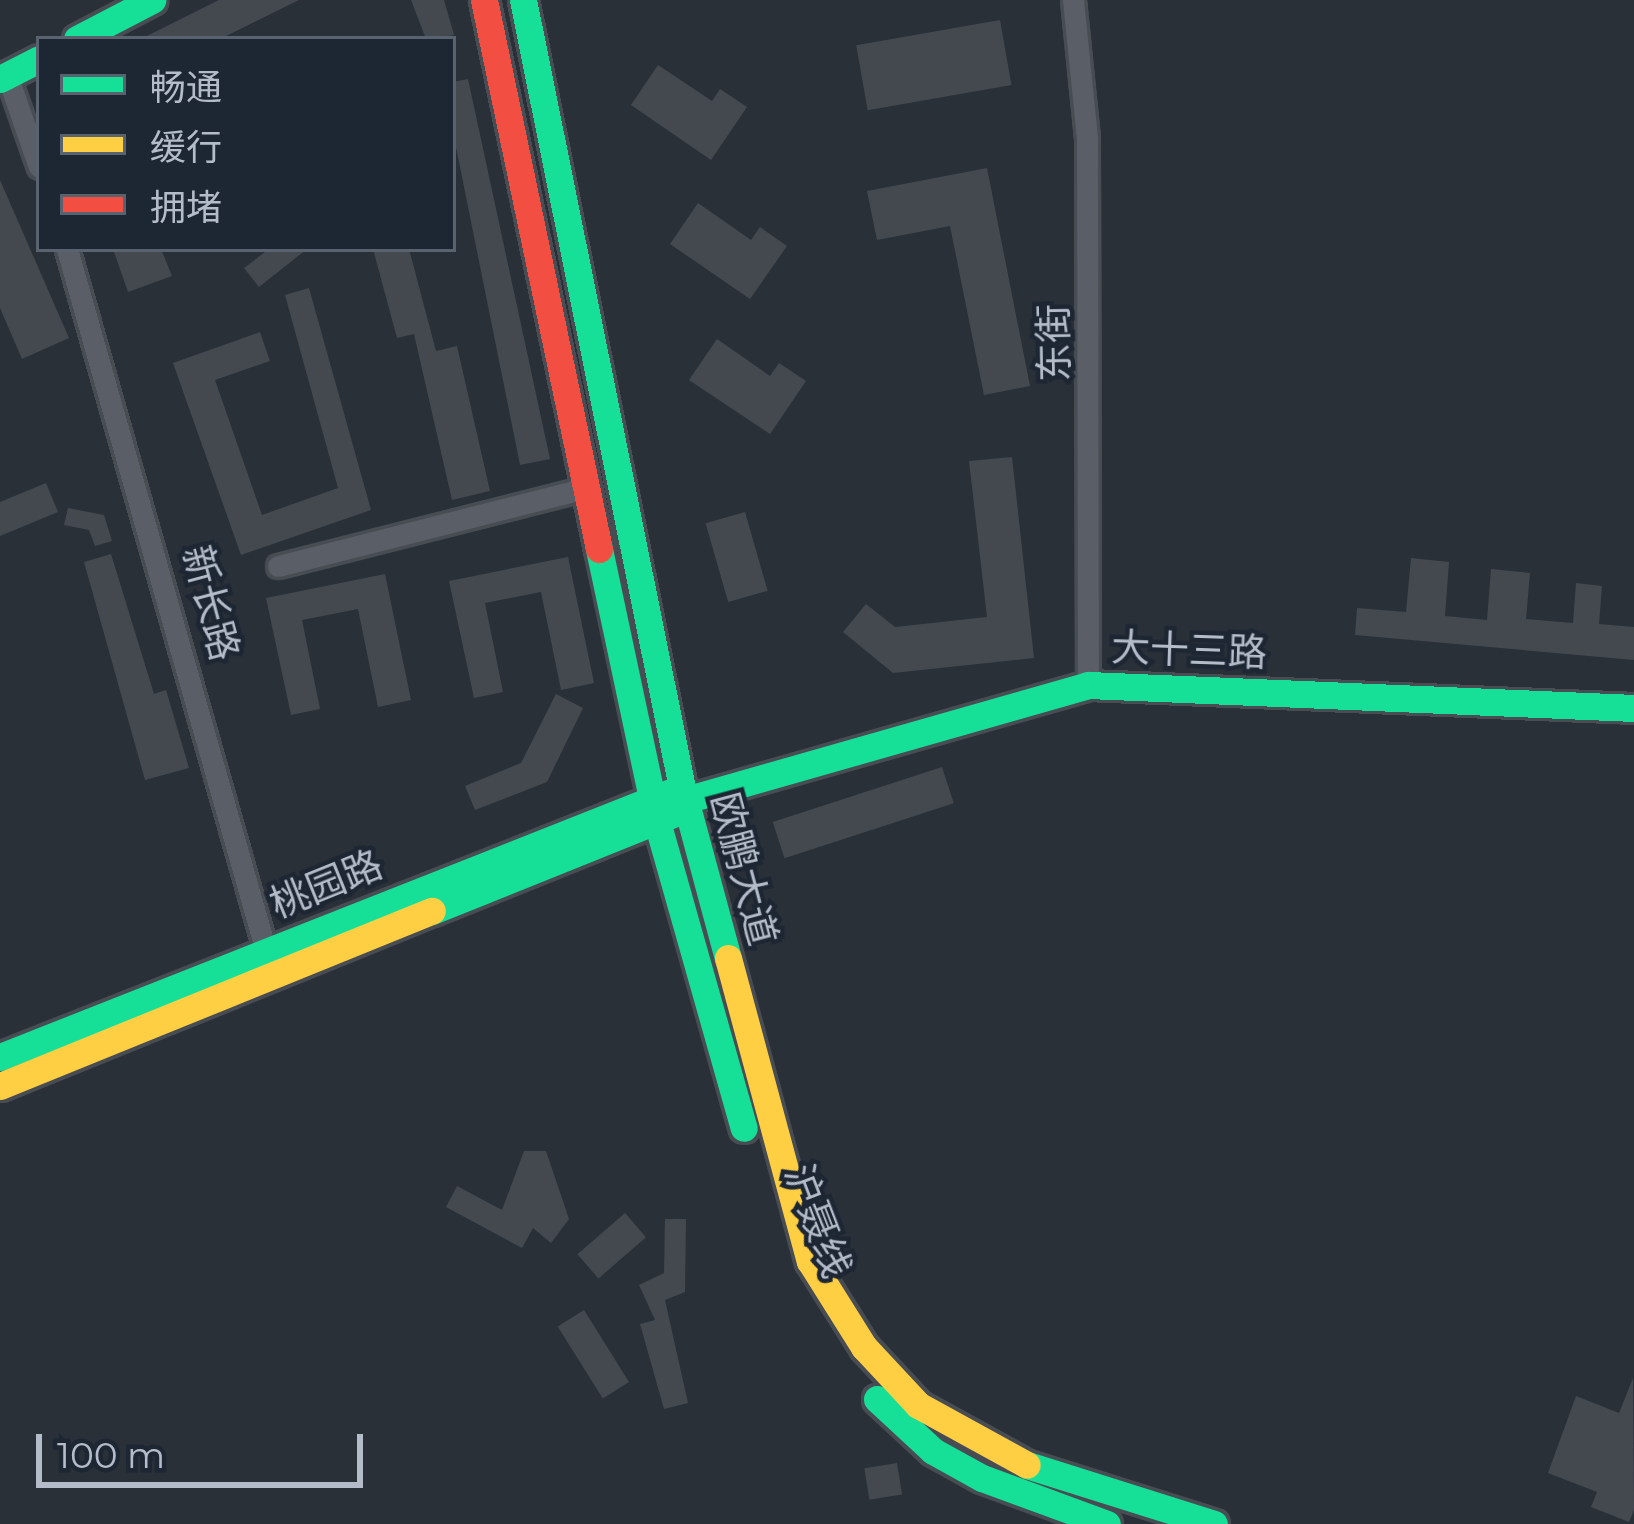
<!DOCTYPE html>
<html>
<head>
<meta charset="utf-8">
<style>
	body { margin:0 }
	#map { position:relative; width:1634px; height:1524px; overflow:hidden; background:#2a3038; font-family:Montserrat,"Noto Sans SC",sans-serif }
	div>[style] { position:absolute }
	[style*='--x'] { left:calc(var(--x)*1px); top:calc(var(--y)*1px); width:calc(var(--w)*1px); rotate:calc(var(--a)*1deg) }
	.building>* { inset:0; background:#444950; transform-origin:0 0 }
	.roads { filter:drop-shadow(3px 0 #484c53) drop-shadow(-3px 0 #484c53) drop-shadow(0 3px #484c53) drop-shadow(0 -3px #484c53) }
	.street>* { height:21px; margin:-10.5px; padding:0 10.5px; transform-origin:10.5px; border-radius:10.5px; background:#5a5e66 }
	.fast>* { height:27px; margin:-13.5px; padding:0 13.5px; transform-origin:13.5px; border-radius:13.5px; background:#16e098 }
	.slow>* { height:27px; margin:-13.5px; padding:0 13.5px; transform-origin:13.5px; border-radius:13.5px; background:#ffcf43 }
	.jam>* { height:27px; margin:-13.5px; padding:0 13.5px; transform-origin:13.5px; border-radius:13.5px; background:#f24e42 }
	span { translate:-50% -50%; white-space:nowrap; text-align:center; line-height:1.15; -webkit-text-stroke:9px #1d2633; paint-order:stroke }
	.street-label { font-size:39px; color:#b4bcc9 }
	.legend { position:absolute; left:36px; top:36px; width:420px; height:216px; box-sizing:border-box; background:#1d2633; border:3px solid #59626f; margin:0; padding:15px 21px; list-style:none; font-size:36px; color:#b4bcc9 }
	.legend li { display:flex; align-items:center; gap:24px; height:60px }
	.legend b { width:60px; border:3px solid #59626f }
	.scale { position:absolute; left:36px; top:1434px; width:327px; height:54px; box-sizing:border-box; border:6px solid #b4bcc9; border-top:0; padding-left:15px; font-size:36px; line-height:42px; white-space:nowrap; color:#b4bcc9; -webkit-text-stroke:9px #1d2633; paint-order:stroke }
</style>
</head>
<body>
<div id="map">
	<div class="building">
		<div style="clip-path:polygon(219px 0,299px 0,220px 39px,141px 39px)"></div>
		<div style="clip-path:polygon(411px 0,444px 0,454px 35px,426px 39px)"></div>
		<div style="left:1000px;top:20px;width:66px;height:146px;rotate:80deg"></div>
		<div style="clip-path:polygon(658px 65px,712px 101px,720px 89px,747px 107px,711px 160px,631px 105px)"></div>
		<div style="clip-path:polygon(468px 79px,550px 459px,520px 465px,453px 132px,453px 82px)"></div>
		<div style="clip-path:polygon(987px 168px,1030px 386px,984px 395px,950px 226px,877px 240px,867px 191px)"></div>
		<div style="clip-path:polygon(0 180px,69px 338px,22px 359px,0 308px)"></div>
		<div style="clip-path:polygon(698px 203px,751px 240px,760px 227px,787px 246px,750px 299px,670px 244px)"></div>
		<div style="clip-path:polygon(113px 249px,161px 249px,172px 276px,128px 292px)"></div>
		<div style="clip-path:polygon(269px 249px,307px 249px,259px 287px,244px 268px)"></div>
		<div style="clip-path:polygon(373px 249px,409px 249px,436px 351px,457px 346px,490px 491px,452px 500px,414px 334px,397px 338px)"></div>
		<div style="clip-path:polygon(309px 288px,371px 510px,241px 555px,173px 363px,260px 332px,270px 361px,215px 380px,262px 515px,338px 488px,285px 295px)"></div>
		<div style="clip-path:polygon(717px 339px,770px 376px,779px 363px,806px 381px,770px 434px,689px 380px)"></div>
		<div style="clip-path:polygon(1012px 457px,1034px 658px,893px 673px,843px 632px,866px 604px,895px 627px,987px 617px,969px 461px)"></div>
		<div style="clip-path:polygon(46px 483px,58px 512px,0 536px,0 502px)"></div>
		<div style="clip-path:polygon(68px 508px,104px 515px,112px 541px,95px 546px,89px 530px,64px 525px)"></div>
		<div style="left:745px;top:512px;width:82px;height:41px;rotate:74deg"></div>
		<div style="clip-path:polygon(111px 554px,154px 694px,166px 690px,189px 768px,145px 780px,84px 562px)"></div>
		<div style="clip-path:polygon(568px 557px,594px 683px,561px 690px,541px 592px,485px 603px,503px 692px,474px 698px,449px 581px)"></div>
		<div style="clip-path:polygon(1411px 558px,1449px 562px,1445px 616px,1487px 620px,1491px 569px,1530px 573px,1526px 619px,1573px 623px,1576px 583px,1602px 586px,1599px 624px,1634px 627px,1634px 660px,1355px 635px,1357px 608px,1406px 612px)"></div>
		<div style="clip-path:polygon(385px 574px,411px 700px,378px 707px,358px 609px,302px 620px,320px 709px,291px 715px,266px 598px)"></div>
		<div style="clip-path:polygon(556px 694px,583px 708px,547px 782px,475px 810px,465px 786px,521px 763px)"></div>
		<div style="left:942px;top:767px;width:38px;height:178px;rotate:72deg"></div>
		<div style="clip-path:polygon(524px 1151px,546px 1151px,569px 1219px,551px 1243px,533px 1228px,522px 1248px,446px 1207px,457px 1186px,502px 1210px)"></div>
		<div style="left:625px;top:1213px;width:32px;height:63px;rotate:49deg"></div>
		<div style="clip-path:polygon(665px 1219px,686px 1219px,685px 1292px,665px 1300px,688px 1403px,664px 1409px,640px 1324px,655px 1320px,639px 1285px,664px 1273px)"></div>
		<div style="left:584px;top:1310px;width:85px;height:31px;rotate:58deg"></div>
		<div style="clip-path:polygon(1633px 1378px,1634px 1510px,1629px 1522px,1591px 1507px,1597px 1492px,1548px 1473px,1576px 1396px,1619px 1413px)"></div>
		<div style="left:897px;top:1463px;width:32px;height:33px;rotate:81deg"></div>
	</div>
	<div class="roads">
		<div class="street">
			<div style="--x:1073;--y:0;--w:140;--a:84.2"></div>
			<div style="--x:1087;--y:139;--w:546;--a:89.9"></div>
			<div style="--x:7;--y:75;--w:97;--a:70.8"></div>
			<div style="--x:67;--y:249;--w:741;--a:74.18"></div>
			<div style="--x:278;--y:566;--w:319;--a:-14.2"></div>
		</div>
		<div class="fast">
			<div style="--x:523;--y:0;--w:804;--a:78.59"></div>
			<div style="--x:682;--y:788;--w:176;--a:74.9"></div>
			<div style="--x:77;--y:39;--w:85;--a:-27.5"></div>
			<div style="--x:0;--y:79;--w:44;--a:-27.1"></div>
			<div style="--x:599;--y:549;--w:275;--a:78"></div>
			<div style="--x:656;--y:818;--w:322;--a:74.2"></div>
			<div style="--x:685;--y:800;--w:419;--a:-15.9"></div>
			<div style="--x:1088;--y:685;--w:546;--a:2.41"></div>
			<div style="--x:432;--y:911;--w:260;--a:-21.9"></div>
			<div style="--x:0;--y:1057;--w:721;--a:-21.55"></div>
			<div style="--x:877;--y:1399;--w:76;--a:42.9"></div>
			<div style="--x:933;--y:1451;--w:56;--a:28.9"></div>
			<div style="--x:982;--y:1478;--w:133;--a:20.2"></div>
			<div style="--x:1027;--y:1465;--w:196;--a:17.5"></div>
		</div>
		<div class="slow">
			<div style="--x:728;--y:958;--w:314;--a:74.9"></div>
			<div style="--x:810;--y:1261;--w:102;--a:57.9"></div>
			<div style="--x:864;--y:1347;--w:79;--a:47"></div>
			<div style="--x:918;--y:1405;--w:124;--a:28.8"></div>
			<div style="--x:0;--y:1086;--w:466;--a:-22.1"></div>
		</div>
		<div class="jam">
			<div style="--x:484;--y:0;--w:561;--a:78.17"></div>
		</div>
	</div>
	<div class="street-label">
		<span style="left:1054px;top:343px;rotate:-91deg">东街</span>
		<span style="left:211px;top:603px;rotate:75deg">新长路</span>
		<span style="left:1189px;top:650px;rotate:2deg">大十三路</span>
		<span style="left:744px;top:869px;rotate:75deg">欧鹏大道</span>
		<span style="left:326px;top:884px;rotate:-22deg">桃园路</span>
		<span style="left:818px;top:1221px;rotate:69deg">沪聂线</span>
	</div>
	<ul class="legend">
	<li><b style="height:15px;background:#16e098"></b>畅通</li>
	<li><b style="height:15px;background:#ffcf43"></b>缓行</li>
	<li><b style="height:15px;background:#f24e42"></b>拥堵</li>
	</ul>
	<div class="scale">100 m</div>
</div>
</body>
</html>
